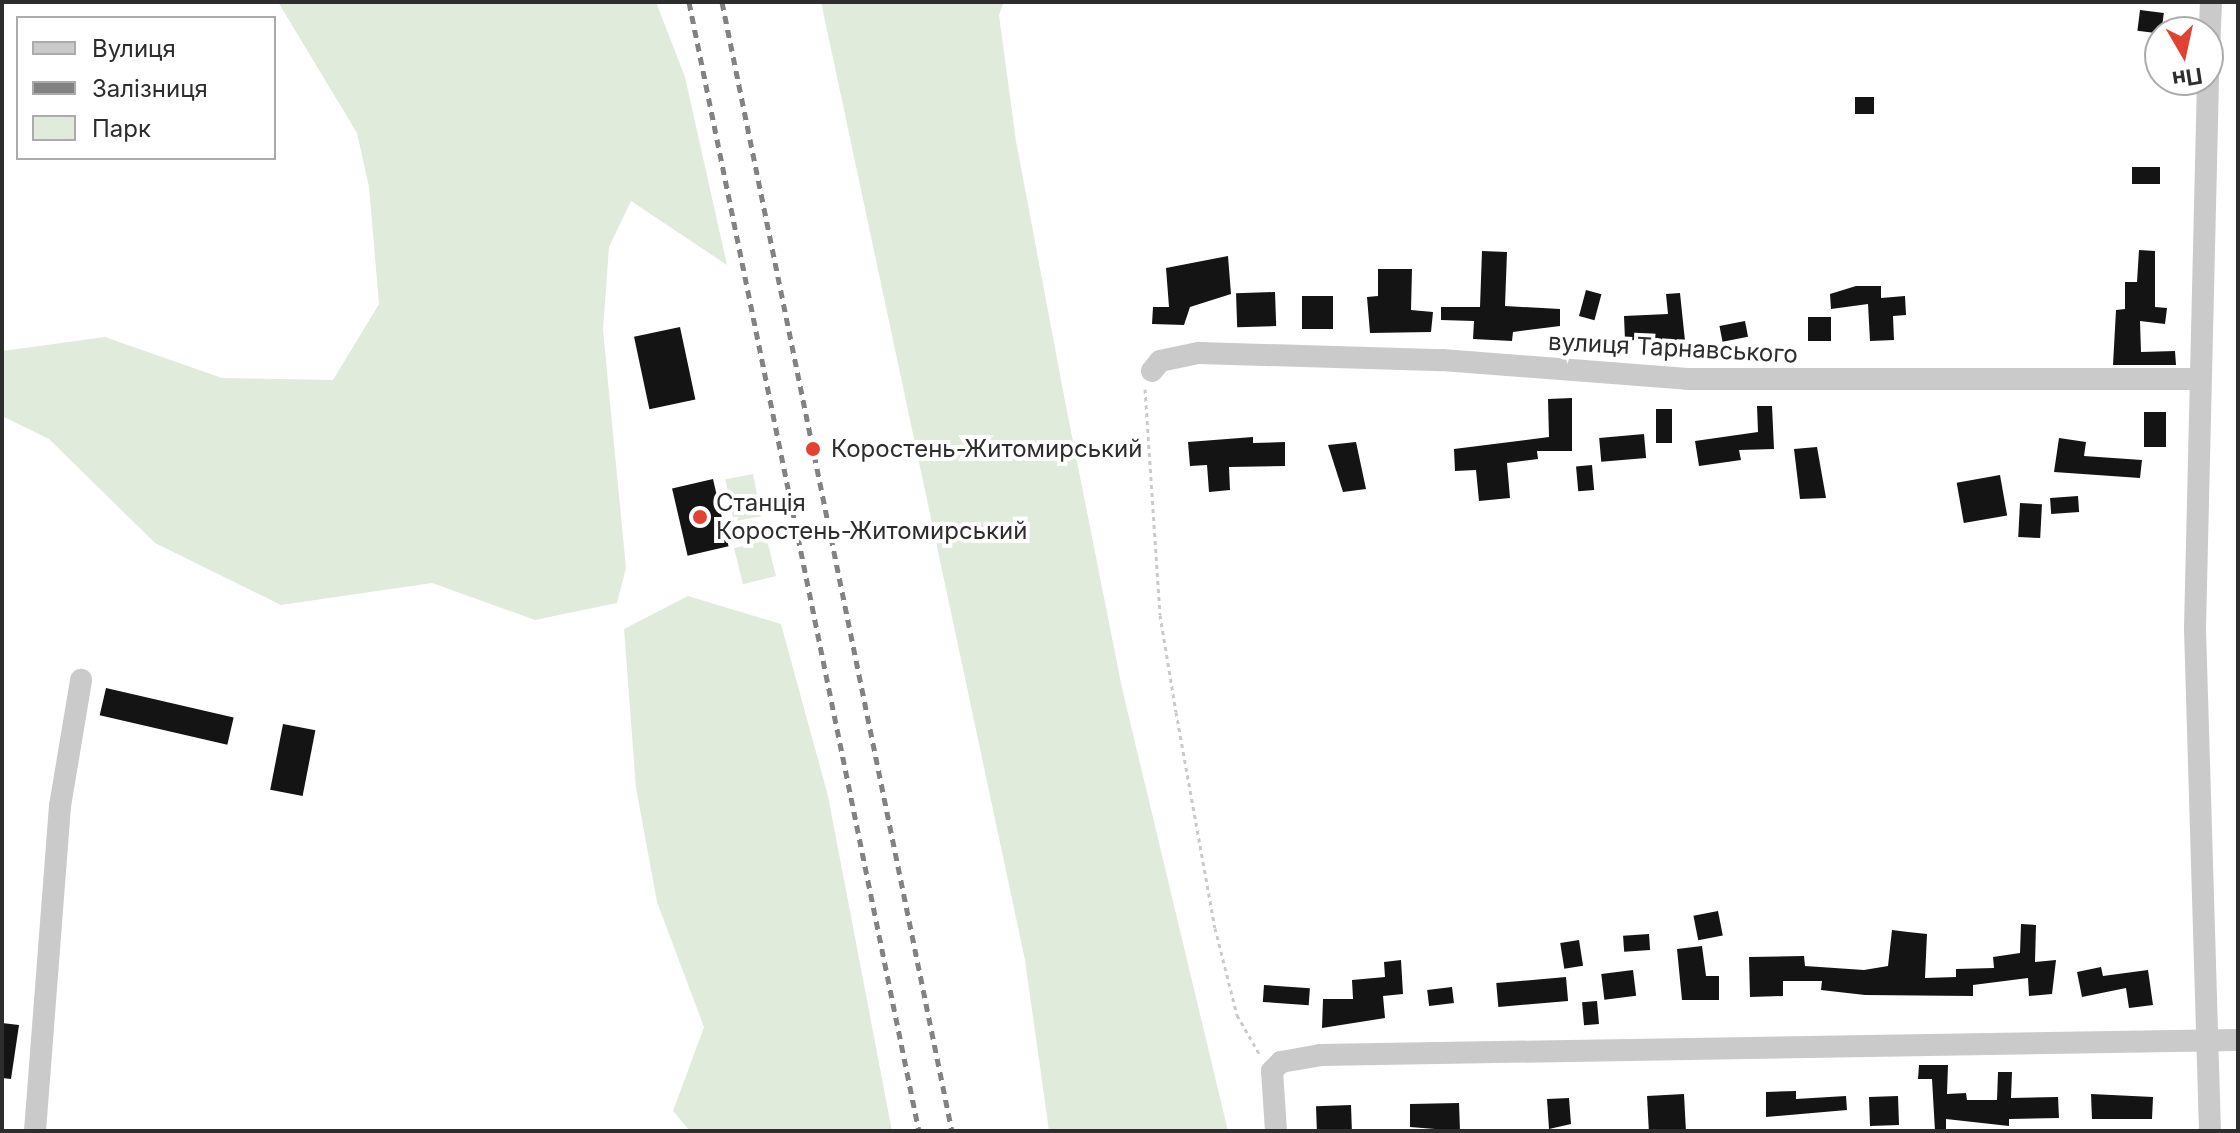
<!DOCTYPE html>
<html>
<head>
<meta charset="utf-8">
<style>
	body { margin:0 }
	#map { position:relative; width:2240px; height:1133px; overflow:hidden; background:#fff; font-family:Inter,sans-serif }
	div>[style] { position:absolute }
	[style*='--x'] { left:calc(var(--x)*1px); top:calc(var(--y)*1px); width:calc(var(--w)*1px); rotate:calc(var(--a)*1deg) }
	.green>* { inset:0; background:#e1ebdb; transform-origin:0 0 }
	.building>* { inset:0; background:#141414; transform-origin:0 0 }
	.path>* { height:3px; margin-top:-1.5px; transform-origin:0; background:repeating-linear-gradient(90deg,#cacaca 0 4px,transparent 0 8px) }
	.minor>* { height:22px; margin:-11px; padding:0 11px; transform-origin:11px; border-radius:11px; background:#cacaca }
	.rail>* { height:5px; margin-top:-2.5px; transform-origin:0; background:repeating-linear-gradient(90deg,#828282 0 8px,transparent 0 14px) }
	.dots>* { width:22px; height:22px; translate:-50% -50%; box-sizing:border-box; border:4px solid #fff; border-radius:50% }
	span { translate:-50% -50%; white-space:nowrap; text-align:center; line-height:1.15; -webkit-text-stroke:8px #fff; paint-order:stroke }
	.street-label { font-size:24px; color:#2d2d2d }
	.poi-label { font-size:24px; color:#2d2d2d }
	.left { translate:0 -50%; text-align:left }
	.frame { position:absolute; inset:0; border:4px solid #2d2d2d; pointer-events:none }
	.legend { position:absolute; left:16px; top:16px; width:260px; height:144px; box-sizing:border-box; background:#fff; border:2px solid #ababab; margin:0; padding:10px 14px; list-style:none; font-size:24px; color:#2d2d2d }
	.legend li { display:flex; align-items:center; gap:16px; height:40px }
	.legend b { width:40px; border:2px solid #ababab }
	.north { position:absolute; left:2144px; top:16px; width:80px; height:80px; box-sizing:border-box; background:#fff; border:2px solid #ababab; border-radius:50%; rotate:171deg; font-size:22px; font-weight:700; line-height:32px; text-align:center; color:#2d2d2d }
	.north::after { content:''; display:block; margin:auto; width:28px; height:36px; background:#e24231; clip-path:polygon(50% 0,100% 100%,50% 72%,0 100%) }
</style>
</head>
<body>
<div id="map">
	<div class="green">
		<div style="clip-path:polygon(278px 2px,656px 2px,685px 77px,727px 265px,631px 201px,609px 247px,603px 330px,626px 568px,617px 603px,535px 620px,432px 583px,281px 605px,155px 543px,49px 439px,2px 416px,2px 351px,105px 337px,222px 378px,333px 380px,379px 304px,369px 187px,357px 133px)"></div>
		<div style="clip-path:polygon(821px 2px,1004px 2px,999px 15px,1016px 141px,1065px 401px,1122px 688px,1228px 1131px,1049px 1131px,1025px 960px)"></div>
		<div style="left:753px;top:474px;width:43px;height:28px;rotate:79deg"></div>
		<div style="left:767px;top:540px;width:37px;height:34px;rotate:76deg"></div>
		<div style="clip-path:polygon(688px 596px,781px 624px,828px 796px,892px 1131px,690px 1131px,673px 1111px,704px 1027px,657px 902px,636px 788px,624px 629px)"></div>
	</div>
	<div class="building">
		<div style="left:2140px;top:10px;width:24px;height:21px;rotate:7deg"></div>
		<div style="left:1874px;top:97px;width:17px;height:19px;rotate:90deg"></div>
		<div style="left:2132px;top:167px;width:28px;height:17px"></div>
		<div style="clip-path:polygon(2139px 250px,2155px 251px,2155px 307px,2167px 308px,2165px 324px,2140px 321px,2141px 352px,2175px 351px,2176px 365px,2113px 365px,2116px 310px,2125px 309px,2125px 282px,2137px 282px)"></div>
		<div style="clip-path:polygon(1482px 251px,1507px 252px,1505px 306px,1560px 309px,1560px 326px,1513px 332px,1512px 341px,1473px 339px,1474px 321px,1441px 320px,1441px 307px,1480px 307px)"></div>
		<div style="clip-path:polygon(1228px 256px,1231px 294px,1190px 307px,1184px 325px,1152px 324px,1153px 307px,1169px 307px,1166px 268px)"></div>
		<div style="clip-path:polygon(1378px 269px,1412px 269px,1411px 310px,1433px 312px,1431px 332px,1370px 333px,1367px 297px,1378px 296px)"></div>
		<div style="clip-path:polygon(1856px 286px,1881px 286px,1881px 298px,1905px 296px,1906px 315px,1893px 316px,1894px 340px,1870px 341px,1868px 304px,1831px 309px,1830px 294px)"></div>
		<div style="left:1586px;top:290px;width:16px;height:27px;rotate:15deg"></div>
		<div style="left:1275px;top:292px;width:34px;height:39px;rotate:88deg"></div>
		<div style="clip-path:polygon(1680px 293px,1685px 341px,1625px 340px,1624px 316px,1668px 314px,1666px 294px)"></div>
		<div style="left:1302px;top:296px;width:31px;height:33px"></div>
		<div style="left:1808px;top:317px;width:23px;height:24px"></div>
		<div style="left:1745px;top:321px;width:16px;height:26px;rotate:79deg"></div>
		<div style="left:680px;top:327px;width:74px;height:47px;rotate:78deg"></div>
		<div style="clip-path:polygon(1572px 398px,1572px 451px,1537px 451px,1538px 459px,1507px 463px,1510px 498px,1479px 501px,1476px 470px,1455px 471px,1454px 449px,1549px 437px,1548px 399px)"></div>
		<div style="clip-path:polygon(1757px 406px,1772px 406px,1774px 449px,1739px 450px,1741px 460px,1699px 466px,1695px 441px,1758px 432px)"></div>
		<div style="left:1656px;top:409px;width:16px;height:34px"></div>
		<div style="left:2144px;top:412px;width:22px;height:35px"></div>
		<div style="left:1644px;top:434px;width:24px;height:45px;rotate:85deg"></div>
		<div style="clip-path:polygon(1253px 437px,1253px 443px,1285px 442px,1285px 466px,1229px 467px,1230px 490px,1209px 492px,1207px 465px,1190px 466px,1188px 442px)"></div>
		<div style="clip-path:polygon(2059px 438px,2086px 442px,2084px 456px,2142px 460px,2140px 478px,2054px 472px)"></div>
		<div style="clip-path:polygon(1356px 442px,1366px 489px,1343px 492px,1328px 445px)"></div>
		<div style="clip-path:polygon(1817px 447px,1826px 498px,1800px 499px,1794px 449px)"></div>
		<div style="left:1592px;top:465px;width:25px;height:16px;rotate:85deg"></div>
		<div style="left:2000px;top:475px;width:41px;height:44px;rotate:80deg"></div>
		<div style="left:713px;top:479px;width:69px;height:42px;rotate:77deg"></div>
		<div style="left:2078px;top:496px;width:16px;height:28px;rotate:86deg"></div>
		<div style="left:2020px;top:503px;width:22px;height:34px;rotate:3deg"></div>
		<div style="left:106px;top:688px;width:131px;height:28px;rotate:13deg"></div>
		<div style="left:283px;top:724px;width:33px;height:67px;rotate:11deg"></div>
		<div style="left:1718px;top:911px;width:25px;height:25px;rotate:79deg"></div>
		<div style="clip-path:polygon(2021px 924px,2036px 925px,2035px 962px,2056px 960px,2052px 994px,2029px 996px,2028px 978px,1973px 985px,1973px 996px,1865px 995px,1821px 990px,1822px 981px,1783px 981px,1783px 996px,1750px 997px,1749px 957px,1804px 956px,1805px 966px,1864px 970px,1888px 966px,1892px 930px,1908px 932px,1927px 934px,1925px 978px,1956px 977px,1956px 969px,1994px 968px,1993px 957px,2020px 953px)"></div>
		<div style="left:1649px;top:934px;width:16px;height:26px;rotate:86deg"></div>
		<div style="left:1579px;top:940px;width:26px;height:19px;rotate:81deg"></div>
		<div style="clip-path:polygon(1702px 946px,1706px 976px,1719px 976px,1719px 1000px,1682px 1000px,1677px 949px)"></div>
		<div style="clip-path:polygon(1401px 960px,1403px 994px,1383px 996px,1385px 1018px,1322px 1028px,1323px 999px,1353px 999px,1352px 980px,1385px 977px,1384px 962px)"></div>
		<div style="clip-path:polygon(2101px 967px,2103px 976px,2148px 970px,2153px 1005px,2129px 1008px,2126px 988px,2082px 997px,2077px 972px)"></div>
		<div style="left:1633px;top:970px;width:26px;height:32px;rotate:83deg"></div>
		<div style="left:1566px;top:977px;width:24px;height:70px;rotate:85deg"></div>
		<div style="left:1264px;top:985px;width:46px;height:17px;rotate:4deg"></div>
		<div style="left:1452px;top:987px;width:16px;height:25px;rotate:83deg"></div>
		<div style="left:1597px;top:1001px;width:23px;height:15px;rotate:85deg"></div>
		<div style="clip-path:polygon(2px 1023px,19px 1025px,11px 1079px,2px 1078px)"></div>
		<div style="clip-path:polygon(1919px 1065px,1948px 1065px,1947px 1094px,1966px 1093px,1967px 1100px,1997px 1100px,1998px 1072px,2012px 1072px,2011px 1098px,2058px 1097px,2059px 1118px,2009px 1119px,2009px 1126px,1946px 1119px,1946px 1131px,1935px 1131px,1932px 1079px,1918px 1079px)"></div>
		<div style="clip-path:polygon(1796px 1091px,1796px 1099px,1846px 1096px,1847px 1110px,1766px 1117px,1766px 1092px)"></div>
		<div style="left:1684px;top:1094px;width:36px;height:37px;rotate:87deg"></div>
		<div style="clip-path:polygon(2091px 1094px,2153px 1097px,2152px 1119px,2092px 1119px)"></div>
		<div style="left:1898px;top:1096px;width:29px;height:29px;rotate:88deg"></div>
		<div style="clip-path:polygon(1569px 1098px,1571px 1124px,1549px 1129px,1547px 1099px)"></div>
		<div style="clip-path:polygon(1459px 1103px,1460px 1131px,1410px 1127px,1410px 1104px)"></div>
		<div style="left:1351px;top:1105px;width:24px;height:35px;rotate:88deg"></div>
	</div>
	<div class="path">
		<div style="--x:1145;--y:389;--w:226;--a:86.2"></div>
		<div style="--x:1160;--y:615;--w:98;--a:80.6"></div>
		<div style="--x:1176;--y:712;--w:219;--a:79.8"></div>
		<div style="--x:1215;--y:928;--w:90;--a:75.8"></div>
		<div style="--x:1237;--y:1015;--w:46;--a:60.1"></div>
	</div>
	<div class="minor">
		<div style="--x:2208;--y:79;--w:77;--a:-87.8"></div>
		<div style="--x:2208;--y:80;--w:549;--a:91.36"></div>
		<div style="--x:2195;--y:629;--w:502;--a:88.29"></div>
		<div style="--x:1152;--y:371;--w:13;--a:-51"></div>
		<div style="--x:1160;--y:361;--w:40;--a:-12"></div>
		<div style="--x:1199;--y:353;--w:243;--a:1.7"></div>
		<div style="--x:1442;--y:360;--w:246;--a:4.4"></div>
		<div style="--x:1687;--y:379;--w:511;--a:0"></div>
		<div style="--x:35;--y:1131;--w:326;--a:-85.6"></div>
		<div style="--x:60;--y:806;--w:128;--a:-80.5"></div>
		<div style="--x:1276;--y:1131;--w:60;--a:-93.8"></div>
		<div style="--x:1272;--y:1071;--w:13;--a:-45"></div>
		<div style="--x:1281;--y:1062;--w:40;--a:-10"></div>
		<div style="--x:1320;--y:1055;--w:918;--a:-0.94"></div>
	</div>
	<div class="rail">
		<div style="--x:689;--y:2;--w:1152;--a:78.49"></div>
		<div style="--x:722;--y:2;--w:1152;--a:78.49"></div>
	</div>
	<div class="dots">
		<div style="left:813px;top:449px;background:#e24231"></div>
		<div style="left:700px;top:517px;background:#e24231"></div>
	</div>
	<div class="street-label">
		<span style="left:1673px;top:348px;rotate:3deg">вулиця Тарнавського</span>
	</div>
	<div class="poi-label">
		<span class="left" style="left:831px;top:449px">Коростень-Житомирський</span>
		<span class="left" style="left:716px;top:517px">Станція<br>Коростень-Житомирський</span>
	</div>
	<div class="frame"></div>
	<ul class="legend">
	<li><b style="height:10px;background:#cacaca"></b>Вулиця</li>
	<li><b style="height:10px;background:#828282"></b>Залізниця</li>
	<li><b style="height:22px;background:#e1ebdb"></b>Парк</li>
	</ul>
	<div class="north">Пн</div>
</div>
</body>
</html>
